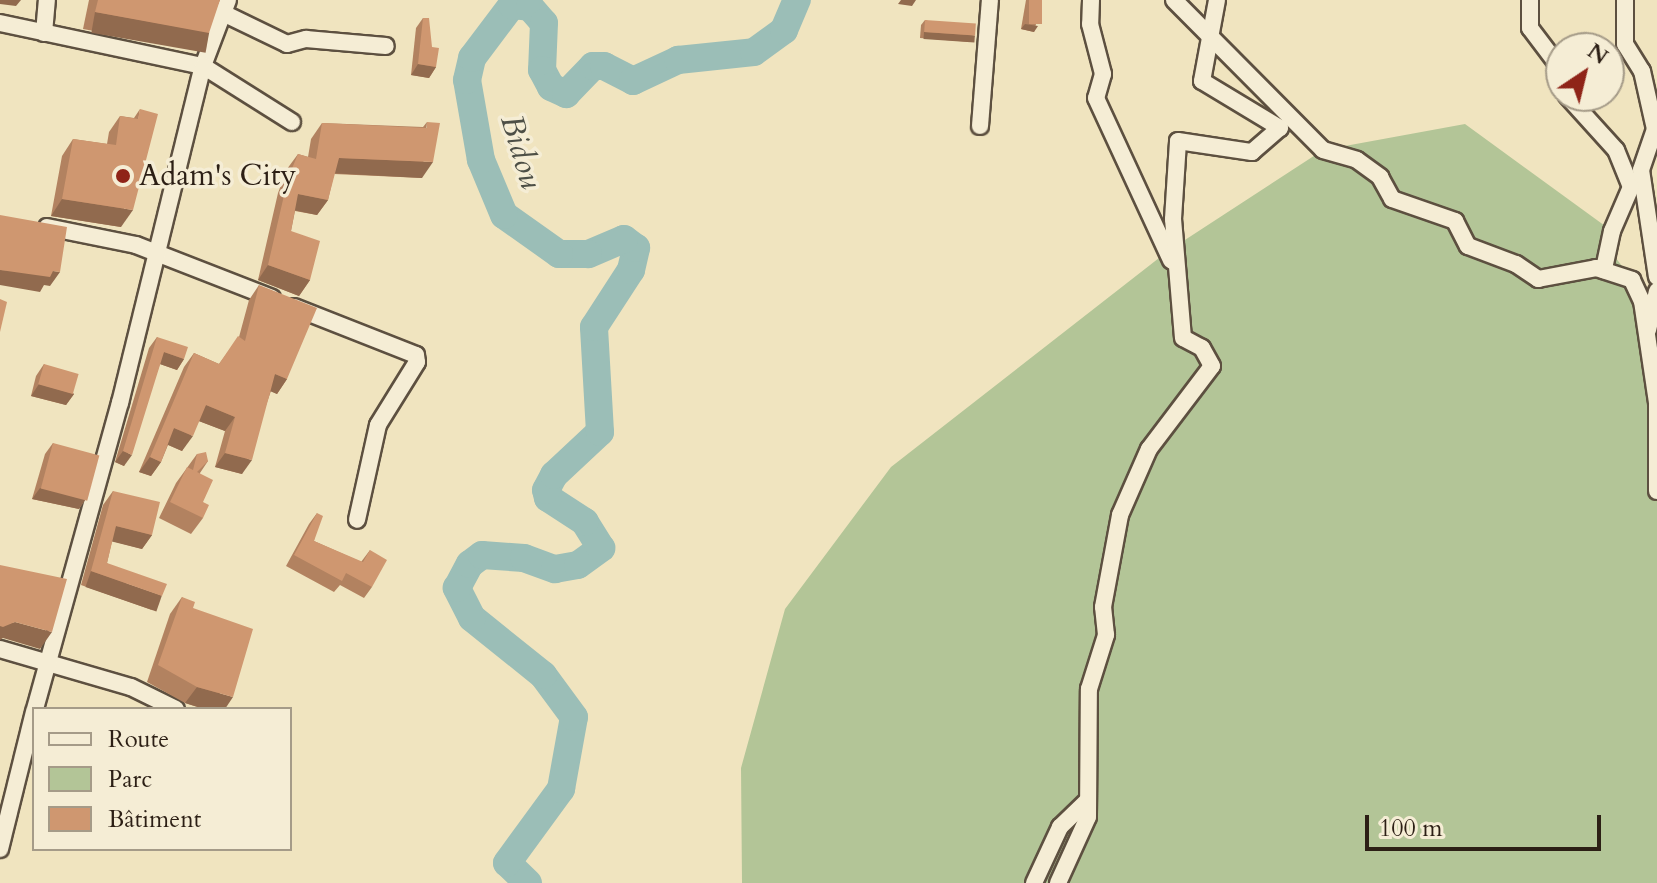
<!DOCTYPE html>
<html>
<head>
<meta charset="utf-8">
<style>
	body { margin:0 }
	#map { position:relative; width:1657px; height:883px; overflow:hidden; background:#f0e4bf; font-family:Cardo,serif }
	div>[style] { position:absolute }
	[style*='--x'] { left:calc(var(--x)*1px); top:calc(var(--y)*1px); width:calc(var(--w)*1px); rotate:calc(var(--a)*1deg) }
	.green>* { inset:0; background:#b3c597 }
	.river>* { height:28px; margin:-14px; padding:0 14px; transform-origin:14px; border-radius:14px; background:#9bbeb7 }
	.roads { filter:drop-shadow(2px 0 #5d5040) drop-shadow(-2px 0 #5d5040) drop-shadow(0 2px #5d5040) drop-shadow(0 -2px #5d5040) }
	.minor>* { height:16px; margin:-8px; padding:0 8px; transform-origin:8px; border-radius:8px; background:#f5edd5 }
	.wall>* { inset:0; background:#b28260 }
	.shaded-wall>* { inset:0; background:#916a4e; transform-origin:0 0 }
	.building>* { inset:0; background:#cf9770; transform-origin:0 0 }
	.dots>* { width:22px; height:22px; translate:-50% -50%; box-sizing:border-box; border:4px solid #f5edd5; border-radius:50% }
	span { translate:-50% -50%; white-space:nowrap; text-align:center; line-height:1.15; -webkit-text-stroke:7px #f5edd5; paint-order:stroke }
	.poi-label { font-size:30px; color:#2c1f15 }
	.left { translate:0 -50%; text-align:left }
	.water-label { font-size:32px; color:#4d4f46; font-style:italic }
	.legend { position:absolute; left:32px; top:707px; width:260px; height:144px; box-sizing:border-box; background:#f5edd5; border:2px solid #a59b88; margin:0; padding:10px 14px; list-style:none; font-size:24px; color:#2c1f15 }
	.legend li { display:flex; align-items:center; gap:16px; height:40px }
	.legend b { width:40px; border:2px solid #a59b88 }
	.north { position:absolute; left:1545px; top:32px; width:80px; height:80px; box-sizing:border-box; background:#f5edd5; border:2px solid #a59b88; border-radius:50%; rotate:35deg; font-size:22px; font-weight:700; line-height:32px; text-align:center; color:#2c1f15 }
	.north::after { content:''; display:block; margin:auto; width:28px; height:36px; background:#8f2418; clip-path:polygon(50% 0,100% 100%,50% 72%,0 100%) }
	.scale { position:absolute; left:1365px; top:815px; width:236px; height:36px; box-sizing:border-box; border:4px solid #2c1f15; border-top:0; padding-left:10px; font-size:24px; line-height:28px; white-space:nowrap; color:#2c1f15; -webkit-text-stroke:6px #f5edd5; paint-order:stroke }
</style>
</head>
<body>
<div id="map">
	<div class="green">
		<div style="clip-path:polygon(1465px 124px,1612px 231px,1609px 249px,1657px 312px,1657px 883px,742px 883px,741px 768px,785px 609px,891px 467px,1168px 251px,1323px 150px)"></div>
	</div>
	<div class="river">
		<div style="--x:528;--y:883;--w:29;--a:-136"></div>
		<div style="--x:507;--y:863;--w:92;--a:-53.9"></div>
		<div style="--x:561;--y:789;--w:73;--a:-79.8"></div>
		<div style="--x:574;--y:717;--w:52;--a:-126.4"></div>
		<div style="--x:543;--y:675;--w:91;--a:-141.2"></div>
		<div style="--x:472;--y:618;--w:34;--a:-117"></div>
		<div style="--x:457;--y:588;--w:27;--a:-62"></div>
		<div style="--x:470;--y:564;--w:15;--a:-37"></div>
		<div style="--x:482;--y:555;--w:42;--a:4.1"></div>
		<div style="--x:524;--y:558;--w:33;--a:20"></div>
		<div style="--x:555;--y:569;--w:23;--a:-10"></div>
		<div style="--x:578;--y:565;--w:29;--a:-36"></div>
		<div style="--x:601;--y:548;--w:31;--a:-122"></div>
		<div style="--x:585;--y:522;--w:44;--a:-147"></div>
		<div style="--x:548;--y:498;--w:8;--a:-104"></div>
		<div style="--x:546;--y:490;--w:17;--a:-62"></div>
		<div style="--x:554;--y:475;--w:63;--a:-43.1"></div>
		<div style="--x:600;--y:432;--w:105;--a:-93.3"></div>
		<div style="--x:594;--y:327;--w:68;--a:-57"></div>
		<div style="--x:631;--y:270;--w:23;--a:-77"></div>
		<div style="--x:636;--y:248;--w:15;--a:-143"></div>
		<div style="--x:624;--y:239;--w:39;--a:157"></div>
		<div style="--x:588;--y:254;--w:29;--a:180"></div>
		<div style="--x:559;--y:254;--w:67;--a:-144.7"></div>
		<div style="--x:504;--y:215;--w:60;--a:-112.7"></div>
		<div style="--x:481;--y:160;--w:81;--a:-99.9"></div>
		<div style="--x:467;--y:80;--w:23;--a:-77"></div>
		<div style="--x:472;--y:58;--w:66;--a:-53"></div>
		<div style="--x:512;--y:5;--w:18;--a:6"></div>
		<div style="--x:530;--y:7;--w:21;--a:49"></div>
		<div style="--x:544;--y:23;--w:47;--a:92.4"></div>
		<div style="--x:542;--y:70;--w:19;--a:62"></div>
		<div style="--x:551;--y:87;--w:17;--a:25"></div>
		<div style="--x:566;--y:94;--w:39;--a:-46"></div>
		<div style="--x:593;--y:66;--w:11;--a:0"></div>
		<div style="--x:604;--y:66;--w:33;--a:27"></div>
		<div style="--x:633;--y:81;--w:50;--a:-25"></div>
		<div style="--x:678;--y:60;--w:76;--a:-6"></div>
		<div style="--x:754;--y:52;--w:37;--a:-36"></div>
		<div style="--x:784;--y:30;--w:33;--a:-67"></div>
	</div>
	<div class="roads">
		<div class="minor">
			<div style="--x:1091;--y:0;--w:24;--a:92"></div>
			<div style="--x:1090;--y:24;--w:52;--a:75.4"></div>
			<div style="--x:1103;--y:74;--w:25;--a:106"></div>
			<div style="--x:1096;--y:98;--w:179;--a:65.2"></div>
			<div style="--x:1174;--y:0;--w:211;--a:45.2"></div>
			<div style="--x:1323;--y:150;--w:35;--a:16"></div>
			<div style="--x:1357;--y:160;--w:29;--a:36"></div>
			<div style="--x:1380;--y:177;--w:25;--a:61"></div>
			<div style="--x:1392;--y:199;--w:67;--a:19.2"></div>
			<div style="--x:1455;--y:221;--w:28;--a:63"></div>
			<div style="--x:1468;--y:246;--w:51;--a:20.6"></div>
			<div style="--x:1516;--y:264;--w:27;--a:34"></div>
			<div style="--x:1538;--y:279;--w:59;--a:-10.7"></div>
			<div style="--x:1596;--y:268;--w:38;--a:18"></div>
			<div style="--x:1632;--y:280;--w:23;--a:65"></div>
			<div style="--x:1642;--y:301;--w:102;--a:81.6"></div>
			<div style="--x:1530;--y:0;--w:28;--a:90"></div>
			<div style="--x:1530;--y:28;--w:51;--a:52.9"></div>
			<div style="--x:1625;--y:0;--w:44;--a:90"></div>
			<div style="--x:1625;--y:44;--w:32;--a:58"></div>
			<div style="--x:1642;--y:71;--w:59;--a:77.4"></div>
			<div style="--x:1655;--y:129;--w:43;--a:108.9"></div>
			<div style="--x:1641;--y:170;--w:108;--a:81.5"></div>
			<div style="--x:223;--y:13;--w:71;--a:25.8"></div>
			<div style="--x:287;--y:44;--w:20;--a:-15"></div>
			<div style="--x:306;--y:39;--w:80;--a:5"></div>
			<div style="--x:0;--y:23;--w:208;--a:12"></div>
			<div style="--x:203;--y:66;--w:71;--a:-69.3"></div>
			<div style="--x:44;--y:33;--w:33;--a:-85"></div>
			<div style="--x:1567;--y:96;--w:73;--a:47.8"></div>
			<div style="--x:1616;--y:150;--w:40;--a:68"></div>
			<div style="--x:1631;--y:187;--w:48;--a:113.4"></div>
			<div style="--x:1612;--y:231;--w:40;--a:102"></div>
			<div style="--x:980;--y:126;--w:126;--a:-85.5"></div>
			<div style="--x:47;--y:227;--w:91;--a:11.4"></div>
			<div style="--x:136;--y:245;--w:146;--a:21.3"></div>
			<div style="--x:294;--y:307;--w:131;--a:21.5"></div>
			<div style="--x:416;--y:355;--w:7;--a:82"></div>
			<div style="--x:417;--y:362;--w:74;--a:121.8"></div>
			<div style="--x:378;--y:425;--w:97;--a:102.5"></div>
			<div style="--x:1648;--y:330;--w:40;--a:-77"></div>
			<div style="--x:1657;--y:404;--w:87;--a:90"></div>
			<div style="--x:0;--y:649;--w:136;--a:16.2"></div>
			<div style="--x:131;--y:687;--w:50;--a:26.1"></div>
			<div style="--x:35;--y:709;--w:318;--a:-74.5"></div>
			<div style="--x:120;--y:403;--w:347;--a:-76.2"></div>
			<div style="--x:203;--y:66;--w:105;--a:32.2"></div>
			<div style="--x:0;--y:849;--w:141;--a:-76.1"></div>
			<div style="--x:1034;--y:883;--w:62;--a:-65.1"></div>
			<div style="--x:1060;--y:827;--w:36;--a:-44"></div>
			<div style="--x:1058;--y:883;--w:72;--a:-65.6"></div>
			<div style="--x:1088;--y:817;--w:128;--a:-89.6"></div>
			<div style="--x:1089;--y:689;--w:57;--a:-72.5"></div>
			<div style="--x:1106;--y:635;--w:28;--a:-96"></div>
			<div style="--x:1103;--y:607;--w:94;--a:-79.5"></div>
			<div style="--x:1120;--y:515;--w:72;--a:-66.3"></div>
			<div style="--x:1149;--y:449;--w:104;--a:-52.8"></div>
			<div style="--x:1212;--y:366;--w:21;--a:-119"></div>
			<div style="--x:1202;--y:348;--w:21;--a:-152"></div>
			<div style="--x:1183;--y:338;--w:119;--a:-94.8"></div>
			<div style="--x:1173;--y:219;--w:78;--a:-86.3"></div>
			<div style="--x:1178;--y:141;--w:75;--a:8.5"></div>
			<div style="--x:1252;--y:152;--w:37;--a:-41"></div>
			<div style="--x:1280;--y:128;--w:91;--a:-148.9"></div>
			<div style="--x:1202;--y:81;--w:82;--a:-79.5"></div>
		</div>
	</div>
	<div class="wall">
		<div style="clip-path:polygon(89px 0,220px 0,197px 50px,83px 29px)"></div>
		<div style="clip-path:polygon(1026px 0,1042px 0,1034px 32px,1021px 29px)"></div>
		<div style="clip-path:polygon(423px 18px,436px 67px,429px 78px,411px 75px,416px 28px)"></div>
		<div style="clip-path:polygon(925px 20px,975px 36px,971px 42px,920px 38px,921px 25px)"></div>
		<div style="clip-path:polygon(140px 109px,121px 227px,51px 216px,62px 156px,73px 139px,107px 144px,109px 132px,120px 116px,134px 118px)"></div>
		<div style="clip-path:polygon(427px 122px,422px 178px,334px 174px,328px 200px,317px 215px,295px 211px,291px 231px,310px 280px,299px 296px,258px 280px,278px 193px,287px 169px,298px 154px,308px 157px,311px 139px,322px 123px,423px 127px)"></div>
		<div style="clip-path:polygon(259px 285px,287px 379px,277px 394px,271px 391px,242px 474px,215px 467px,225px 431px,199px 421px,182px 451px,168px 445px,161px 462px,151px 476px,139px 472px,184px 367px,194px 353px,219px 364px,239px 337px,249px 300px)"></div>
		<div style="clip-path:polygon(157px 337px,184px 359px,177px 370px,160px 364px,124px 466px,115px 462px,149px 348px)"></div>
		<div style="clip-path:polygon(44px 364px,74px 394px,66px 405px,31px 396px,36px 376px)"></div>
		<div style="clip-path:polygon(53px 443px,87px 497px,79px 509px,32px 499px,45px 454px)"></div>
		<div style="clip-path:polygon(197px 454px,208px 461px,200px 473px,203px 502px,203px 518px,191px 534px,159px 518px,176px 483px)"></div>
		<div style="clip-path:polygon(113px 491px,152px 535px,142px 549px,112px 541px,107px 563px,152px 610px,81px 585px,103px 505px)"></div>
		<div style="clip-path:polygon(317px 513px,314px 541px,361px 562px,370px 550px,372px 587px,364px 598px,340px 585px,334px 592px,286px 566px,309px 524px)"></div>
		<div style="clip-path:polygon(182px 597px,193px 608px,225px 709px,204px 709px,185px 703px,147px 682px,170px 614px)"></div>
	</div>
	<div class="shaded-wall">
		<div style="clip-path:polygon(0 0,21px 0,16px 6px,0 4px)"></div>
		<div style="clip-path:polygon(901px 0,916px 0,912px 6px,898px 4px)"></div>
		<div style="left:95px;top:12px;width:116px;height:21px;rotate:10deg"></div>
		<div style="clip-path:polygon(1025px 24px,1038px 26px,1034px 32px,1021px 29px)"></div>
		<div style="left:924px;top:32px;width:51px;height:7px;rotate:4deg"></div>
		<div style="clip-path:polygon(418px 64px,436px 67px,429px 78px,411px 75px)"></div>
		<div style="clip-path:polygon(339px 158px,433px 162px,422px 178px,328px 173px)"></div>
		<div style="clip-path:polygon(298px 194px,328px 200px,317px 215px,288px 209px)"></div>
		<div style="clip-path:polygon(62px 199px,133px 210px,121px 227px,51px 216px)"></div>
		<div style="clip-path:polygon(268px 265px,310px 280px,299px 296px,258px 280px)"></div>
		<div style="clip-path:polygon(0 270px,53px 271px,60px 272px,50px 286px,44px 285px,40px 292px,0 285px)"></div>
		<div style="clip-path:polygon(164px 352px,184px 359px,177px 370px,157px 363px)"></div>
		<div style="clip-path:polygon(275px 374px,287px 379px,277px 394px,265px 389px)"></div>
		<div style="clip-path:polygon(39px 384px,74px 394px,66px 405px,31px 396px)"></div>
		<div style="clip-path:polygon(206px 405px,235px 417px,225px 431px,196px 420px)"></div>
		<div style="clip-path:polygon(174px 428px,193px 436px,182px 451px,164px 443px)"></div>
		<div style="clip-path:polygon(123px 451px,132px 455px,124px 466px,115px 462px)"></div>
		<div style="clip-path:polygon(225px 453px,252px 460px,242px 474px,215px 467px)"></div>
		<div style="clip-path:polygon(150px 457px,161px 462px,151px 476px,139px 472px)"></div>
		<div style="clip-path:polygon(40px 488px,87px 497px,79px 509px,32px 499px)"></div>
		<div style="clip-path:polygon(116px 526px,152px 535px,142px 549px,106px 540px)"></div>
		<div style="left:91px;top:571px;width:75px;height:17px;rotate:19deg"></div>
		<div style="clip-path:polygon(15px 622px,52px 632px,40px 649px,3px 638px,0 640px,0 626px)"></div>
		<div style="clip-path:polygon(197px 687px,233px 697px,225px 709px,204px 709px,185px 703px)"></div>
	</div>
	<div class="building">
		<div style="clip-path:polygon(98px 0,220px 0,209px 33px,95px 12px)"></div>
		<div style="left:1029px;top:0;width:13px;height:24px"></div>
		<div style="clip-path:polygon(423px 18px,429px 18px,432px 47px,439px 48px,436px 67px,418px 64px)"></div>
		<div style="left:925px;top:20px;width:51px;height:12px;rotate:4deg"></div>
		<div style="clip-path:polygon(140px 109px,158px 114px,133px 210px,62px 199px,73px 139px,116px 145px,120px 116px,138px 119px)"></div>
		<div style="clip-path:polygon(427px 122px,440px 123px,433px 162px,339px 158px,328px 200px,298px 194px,291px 231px,320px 241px,310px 280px,268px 265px,288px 178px,298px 154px,316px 159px,322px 123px,427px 128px)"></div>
		<div style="clip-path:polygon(0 215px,67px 227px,60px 272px,53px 271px,50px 277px,0 270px)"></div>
		<div style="clip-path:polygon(259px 285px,317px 308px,287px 379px,275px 374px,252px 460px,225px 453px,235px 417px,206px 405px,193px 436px,174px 428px,161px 462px,150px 457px,194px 353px,219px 364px,238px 336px,245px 341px)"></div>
		<div style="clip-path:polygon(0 299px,7px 302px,0 332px)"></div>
		<div style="clip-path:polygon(157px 337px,188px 347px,184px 359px,164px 352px,132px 455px,123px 451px)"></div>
		<div style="left:44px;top:364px;width:36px;height:21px;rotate:16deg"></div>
		<div style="left:53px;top:443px;width:48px;height:47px;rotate:15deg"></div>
		<div style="clip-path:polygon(206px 452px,208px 461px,197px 472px,213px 480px,203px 502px,209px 505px,203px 518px,170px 502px,187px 467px,193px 470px,197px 454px)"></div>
		<div style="clip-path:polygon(113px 491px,160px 502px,152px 535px,116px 526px,107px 563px,167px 584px,162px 596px,91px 571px)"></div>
		<div style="clip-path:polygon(317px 513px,323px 516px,314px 541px,363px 562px,370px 550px,387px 560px,372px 587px,346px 573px,342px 581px,294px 555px)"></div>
		<div style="clip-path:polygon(0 565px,67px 579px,52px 632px,15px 622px,3px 627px,0 626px)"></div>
		<div style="clip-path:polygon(182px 597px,195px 602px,193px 608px,253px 629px,233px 697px,197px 687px,158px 665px)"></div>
	</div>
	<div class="dots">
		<div style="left:123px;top:176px;background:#8f2418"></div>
	</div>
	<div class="poi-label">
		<span class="left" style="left:139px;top:176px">Adam's City</span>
	</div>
	<div class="water-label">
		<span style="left:521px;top:152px;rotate:73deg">Bidou</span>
	</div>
	<ul class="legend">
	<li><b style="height:10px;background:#f5edd5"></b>Route</li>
	<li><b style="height:22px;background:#b3c597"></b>Parc</li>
	<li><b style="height:22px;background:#cf9770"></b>Bâtiment</li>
	</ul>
	<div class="north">N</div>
	<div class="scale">100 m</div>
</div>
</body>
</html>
